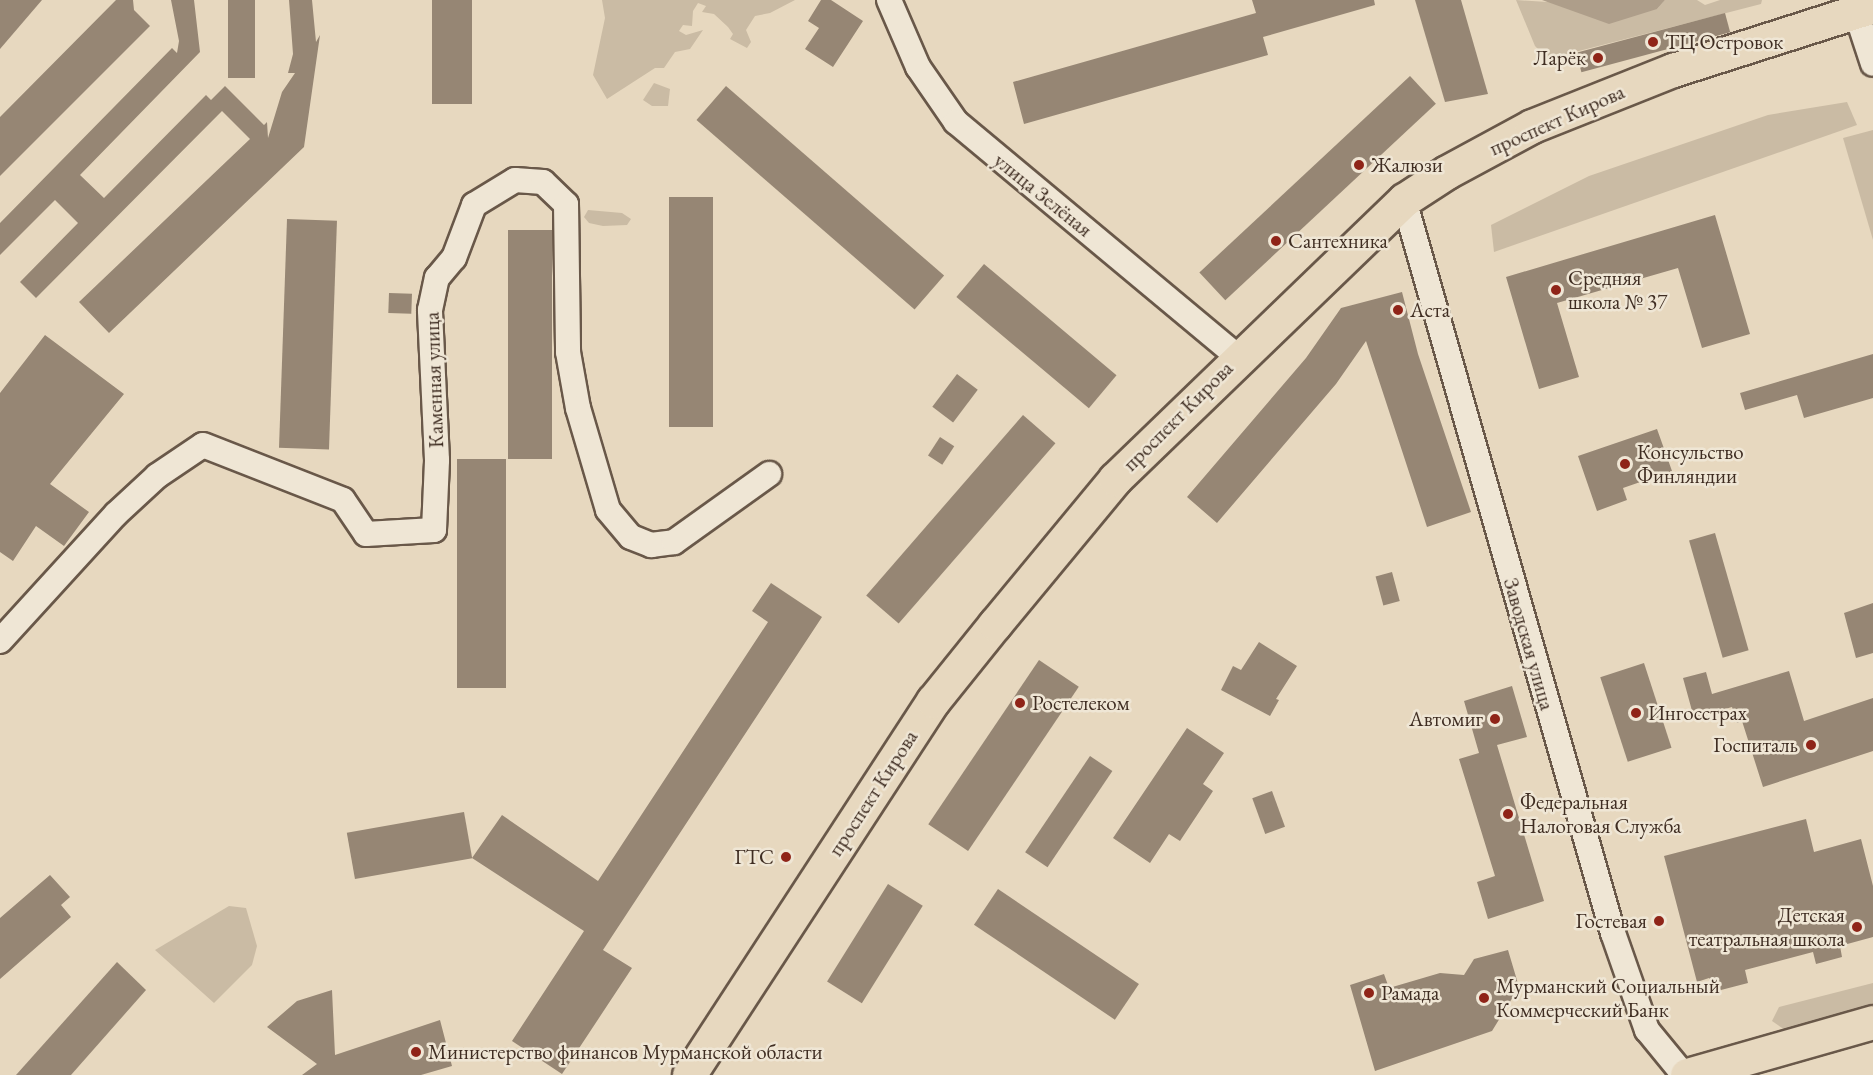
<!DOCTYPE html>
<html>
<head>
<meta charset="utf-8">
<style>
	body { margin:0 }
	#map { position:relative; width:1873px; height:1075px; overflow:hidden; background:#e7d8bf; font-family:"EB Garamond",serif }
	div>[style] { position:absolute }
	[style*='--x'] { left:calc(var(--x)*1px); top:calc(var(--y)*1px); width:calc(var(--w)*1px); rotate:calc(var(--a)*1deg) }
	.green>* { inset:0; background:#cabba4 }
	.water>* { inset:0; background:#ae9e8a }
	.building>* { inset:0; background:#968674; transform-origin:0 0 }
	.roads { filter:drop-shadow(2px 0 #695849) drop-shadow(-2px 0 #695849) drop-shadow(0 2px #695849) drop-shadow(0 -2px #695849) }
	.minor>* { height:24px; margin:-12px; padding:0 12px; transform-origin:12px; border-radius:12px; background:#efe6d5 }
	.primary>* { height:33px; margin:-16.5px; padding:0 16.5px; transform-origin:16.5px; border-radius:16.5px; background:#e7d8bf }
	.dots>* { width:16px; height:16px; translate:-50% -50%; box-sizing:border-box; border:3px solid #efe6d5; border-radius:50% }
	span { translate:-50% -50%; white-space:nowrap; text-align:center; line-height:1.15; -webkit-text-stroke:5px #efe6d5; paint-order:stroke }
	.poi-label { font-size:21px; color:#3f2d22 }
	.left { translate:0 -50%; text-align:left }
	.right { translate:-100% -50%; text-align:right }
	.street-label { font-size:21px; color:#3f2d22 }
</style>
</head>
<body>
<div id="map">
	<div class="green">
		<div style="clip-path:polygon(602px 0,795px 0,770px 13px,755px 16px,746px 30px,751px 42px,747px 48px,730px 39px,733px 34px,728px 27px,714px 14px,702px 12px,706px 6px,698px 3px,693px 11px,692px 26px,683px 25px,679px 31px,686px 35px,703px 30px,690px 49px,675px 52px,664px 68px,655px 68px,607px 99px,593px 75px,605px 18px)"></div>
		<div style="clip-path:polygon(1516px 0,1657px 9px,1665px 0,1697px 0,1705px 5px,1720px 0,1762px 0,1761px 4px,1548px 59px,1535px 46px)"></div>
		<div style="clip-path:polygon(654px 83px,670px 89px,668px 106px,652px 106px,643px 100px)"></div>
		<div style="clip-path:polygon(1847px 102px,1857px 125px,1494px 252px,1491px 225px,1589px 176px,1768px 115px)"></div>
		<div style="clip-path:polygon(1873px 130px,1873px 240px,1843px 138px)"></div>
		<div style="clip-path:polygon(588px 210px,622px 213px,631px 219px,627px 225px,603px 226px,589px 223px,584px 217px)"></div>
		<div style="clip-path:polygon(229px 906px,246px 908px,257px 946px,252px 965px,214px 1003px,155px 950px)"></div>
		<div style="clip-path:polygon(1873px 983px,1873px 1006px,1785px 1030px,1772px 1021px,1779px 1007px)"></div>
	</div>
	<div class="water">
		<div style="clip-path:polygon(1542px 0,1665px 0,1657px 9px,1609px 24px)"></div>
	</div>
	<div class="building">
		<div style="clip-path:polygon(0 0,42px 0,0 49px)"></div>
		<div style="clip-path:polygon(116px 0,133px 0,134px 10px,150px 26px,0 176px,0 117px)"></div>
		<div style="clip-path:polygon(171px 0,194px 0,200px 52px,80px 175px,104px 198px,206px 95px,211px 100px,225px 86px,264px 125px,267px 122px,268px 138px,282px 92px,295px 73px,288px 73px,293px 54px,289px 0,312px 0,316px 42px,320px 35px,304px 147px,109px 333px,79px 302px,250px 139px,222px 111px,36px 298px,20px 282px,78px 223px,55px 200px,0 255px,0 223px,172px 48px,177px 53px,179px 41px)"></div>
		<div style="left:228px;top:0;width:27px;height:78px"></div>
		<div style="left:432px;top:0;width:40px;height:104px"></div>
		<div style="clip-path:polygon(821px 0,831px 0,863px 21px,833px 67px,805px 49px,819px 28px,808px 21px)"></div>
		<div style="clip-path:polygon(1252px 0,1374px 0,1375px 5px,1263px 37px,1268px 55px,1024px 124px,1013px 82px,1256px 13px)"></div>
		<div style="clip-path:polygon(1415px 0,1461px 0,1488px 94px,1445px 102px)"></div>
		<div style="left:1725px;top:13px;width:20px;height:154px;rotate:75deg"></div>
		<div style="left:1410px;top:76px;width:38px;height:288px;rotate:47deg"></div>
		<div style="left:726px;top:86px;width:289px;height:45px;rotate:41deg"></div>
		<div style="left:669px;top:197px;width:44px;height:230px"></div>
		<div style="clip-path:polygon(1715px 215px,1750px 334px,1702px 348px,1678px 268px,1557px 303px,1579px 377px,1539px 389px,1506px 277px)"></div>
		<div style="left:287px;top:219px;width:50px;height:229px;rotate:2deg"></div>
		<div style="left:508px;top:230px;width:44px;height:229px"></div>
		<div style="left:984px;top:264px;width:173px;height:43px;rotate:40deg"></div>
		<div style="clip-path:polygon(1402px 292px,1418px 354px,1471px 512px,1427px 527px,1366px 341px,1336px 384px,1217px 523px,1187px 497px,1306px 358px,1341px 308px)"></div>
		<div style="left:389px;top:293px;width:23px;height:20px;rotate:2deg"></div>
		<div style="clip-path:polygon(45px 335px,124px 394px,50px 484px,89px 512px,64px 546px,36px 526px,13px 561px,0 552px,0 393px)"></div>
		<div style="clip-path:polygon(1873px 354px,1873px 398px,1804px 418px,1797px 395px,1745px 410px,1740px 393px)"></div>
		<div style="left:957px;top:374px;width:26px;height:41px;rotate:37deg"></div>
		<div style="left:1023px;top:415px;width:43px;height:239px;rotate:41deg"></div>
		<div style="clip-path:polygon(1657px 429px,1672px 471px,1623px 488px,1627px 500px,1597px 511px,1578px 456px)"></div>
		<div style="left:940px;top:437px;width:17px;height:22px;rotate:33deg"></div>
		<div style="left:457px;top:459px;width:49px;height:229px"></div>
		<div style="left:1715px;top:533px;width:122px;height:27px;rotate:74deg"></div>
		<div style="left:1392px;top:572px;width:30px;height:17px;rotate:75deg"></div>
		<div style="clip-path:polygon(771px 583px,822px 617px,603px 950px,632px 968px,562px 1074px,512px 1041px,584px 931px,472px 858px,502px 815px,598px 881px,768px 622px,752px 611px)"></div>
		<div style="clip-path:polygon(1873px 603px,1873px 653px,1856px 658px,1844px 613px)"></div>
		<div style="clip-path:polygon(1259px 642px,1297px 666px,1276px 699px,1279px 700px,1270px 716px,1221px 690px,1233px 666px,1241px 670px)"></div>
		<div style="left:1039px;top:660px;width:48px;height:198px;rotate:34deg"></div>
		<div style="left:1644px;top:663px;width:89px;height:46px;rotate:72deg"></div>
		<div style="clip-path:polygon(1789px 671px,1804px 721px,1873px 698px,1873px 751px,1763px 787px,1742px 721px,1737px 723px,1732px 707px,1694px 718px,1683px 678px,1706px 672px,1712px 694px)"></div>
		<div style="clip-path:polygon(1512px 686px,1527px 737px,1497px 745px,1544px 901px,1488px 919px,1477px 882px,1495px 876px,1459px 759px,1479px 753px,1464px 701px)"></div>
		<div style="clip-path:polygon(1187px 728px,1224px 753px,1203px 784px,1213px 791px,1180px 841px,1169px 834px,1150px 863px,1113px 838px)"></div>
		<div style="left:1090px;top:756px;width:27px;height:116px;rotate:34deg"></div>
		<div style="left:1272px;top:791px;width:38px;height:21px;rotate:70deg"></div>
		<div style="left:464px;top:812px;width:47px;height:119px;rotate:80deg"></div>
		<div style="clip-path:polygon(1806px 819px,1814px 852px,1861px 839px,1873px 886px,1873px 937px,1840px 946px,1842px 957px,1816px 964px,1813px 952px,1745px 970px,1748px 983px,1721px 990px,1709px 978px,1697px 982px,1664px 856px)"></div>
		<div style="clip-path:polygon(50px 875px,70px 897px,61px 905px,71px 917px,0 979px,0 918px)"></div>
		<div style="left:888px;top:884px;width:41px;height:115px;rotate:32deg"></div>
		<div style="left:998px;top:889px;width:170px;height:43px;rotate:34deg"></div>
		<div style="clip-path:polygon(1508px 950px,1519px 987px,1492px 1031px,1375px 1071px,1350px 985px,1384px 974px,1389px 988px,1440px 973px,1464px 975px,1474px 959px)"></div>
		<div style="clip-path:polygon(117px 962px,146px 990px,71px 1075px,16px 1075px)"></div>
		<div style="clip-path:polygon(332px 990px,335px 1055px,440px 1020px,452px 1066px,421px 1075px,302px 1075px,317px 1064px,267px 1027px,297px 1001px)"></div>
	</div>
	<div class="roads">
		<div class="minor">
			<div style="--x:889;--y:0;--w:73;--a:66.6"></div>
			<div style="--x:918;--y:67;--w:67;--a:55.4"></div>
			<div style="--x:956;--y:122;--w:367;--a:39.8"></div>
			<div style="--x:1852;--y:0;--w:67;--a:71.8"></div>
			<div style="--x:1404;--y:200;--w:762;--a:74.09"></div>
			<div style="--x:1613;--y:933;--w:103;--a:70.7"></div>
			<div style="--x:1647;--y:1030;--w:58;--a:50.6"></div>
			<div style="--x:0;--y:641;--w:172;--a:-47.6"></div>
			<div style="--x:116;--y:514;--w:56;--a:-42.8"></div>
			<div style="--x:157;--y:476;--w:55;--a:-34"></div>
			<div style="--x:203;--y:445;--w:150;--a:21.4"></div>
			<div style="--x:343;--y:500;--w:41;--a:55.9"></div>
			<div style="--x:366;--y:534;--w:68;--a:-3.4"></div>
			<div style="--x:434;--y:530;--w:70;--a:-87.5"></div>
			<div style="--x:437;--y:460;--w:150;--a:-92.7"></div>
			<div style="--x:430;--y:310;--w:33;--a:-78"></div>
			<div style="--x:437;--y:278;--w:26;--a:-50"></div>
			<div style="--x:454;--y:258;--w:57;--a:-69.3"></div>
			<div style="--x:474;--y:205;--w:48;--a:-31.4"></div>
			<div style="--x:515;--y:180;--w:28;--a:4"></div>
			<div style="--x:543;--y:182;--w:32;--a:44"></div>
			<div style="--x:566;--y:204;--w:148;--a:89.2"></div>
			<div style="--x:568;--y:352;--w:57;--a:79.9"></div>
			<div style="--x:578;--y:408;--w:106;--a:73.6"></div>
			<div style="--x:608;--y:510;--w:35;--a:50"></div>
			<div style="--x:631;--y:537;--w:22;--a:22"></div>
			<div style="--x:651;--y:545;--w:23;--a:-7"></div>
			<div style="--x:674;--y:542;--w:117;--a:-35.6"></div>
		</div>
		<div class="primary">
			<div style="--x:689;--y:1075;--w:447;--a:-56.9"></div>
			<div style="--x:933;--y:701;--w:99;--a:-51.2"></div>
			<div style="--x:995;--y:624;--w:188;--a:-50.4"></div>
			<div style="--x:1115;--y:479;--w:402;--a:-44"></div>
			<div style="--x:1404;--y:200;--w:51;--a:-33.1"></div>
			<div style="--x:1447;--y:172;--w:97;--a:-28.4"></div>
			<div style="--x:1532;--y:126;--w:152;--a:-21.7"></div>
			<div style="--x:1673;--y:70;--w:210;--a:-17.7"></div>
			<div style="--x:1687;--y:1075;--w:193;--a:-15.9"></div>
		</div>
	</div>
	<div class="dots">
		<div style="left:1653px;top:42px;background:#8f2418"></div>
		<div style="left:1598px;top:58px;background:#8f2418"></div>
		<div style="left:1359px;top:165px;background:#8f2418"></div>
		<div style="left:1276px;top:241px;background:#8f2418"></div>
		<div style="left:1556px;top:290px;background:#8f2418"></div>
		<div style="left:1398px;top:310px;background:#8f2418"></div>
		<div style="left:1625px;top:464px;background:#8f2418"></div>
		<div style="left:1020px;top:703px;background:#8f2418"></div>
		<div style="left:1636px;top:713px;background:#8f2418"></div>
		<div style="left:1495px;top:719px;background:#8f2418"></div>
		<div style="left:1811px;top:745px;background:#8f2418"></div>
		<div style="left:1508px;top:814px;background:#8f2418"></div>
		<div style="left:786px;top:857px;background:#8f2418"></div>
		<div style="left:1659px;top:921px;background:#8f2418"></div>
		<div style="left:1857px;top:927px;background:#8f2418"></div>
		<div style="left:1369px;top:993px;background:#8f2418"></div>
		<div style="left:1484px;top:998px;background:#8f2418"></div>
		<div style="left:416px;top:1052px;background:#8f2418"></div>
	</div>
	<div class="poi-label">
		<span class="left" style="left:1665px;top:42px">ТЦ Островок</span>
		<span class="right" style="left:1586px;top:58px">Ларёк</span>
		<span class="left" style="left:1371px;top:165px">Жалюзи</span>
		<span class="left" style="left:1288px;top:241px">Сантехника</span>
		<span class="left" style="left:1568px;top:290px">Средняя<br>школа № 37</span>
		<span class="left" style="left:1410px;top:310px">Аста</span>
		<span class="left" style="left:1637px;top:464px">Консульство<br>Финляндии</span>
		<span class="left" style="left:1032px;top:703px">Ростелеком</span>
		<span class="left" style="left:1648px;top:713px">Ингосстрах</span>
		<span class="right" style="left:1483px;top:719px">Автомиг</span>
		<span class="right" style="left:1798px;top:745px">Госпиталь</span>
		<span class="left" style="left:1520px;top:814px">Федеральная<br>Налоговая Служба</span>
		<span class="right" style="left:774px;top:857px">ГТС</span>
		<span class="right" style="left:1845px;top:927px">Детская<br>театральная школа</span>
		<span class="right" style="left:1647px;top:921px">Гостевая</span>
		<span class="left" style="left:1496px;top:998px">Мурманский Социальный<br>Коммерческий Банк</span>
		<span class="left" style="left:1381px;top:993px">Рамада</span>
		<span class="left" style="left:428px;top:1052px">Министерство финансов Мурманской области</span>
	</div>
	<div class="street-label">
		<span style="left:1557px;top:120px;rotate:-24deg">проспект Кирова</span>
		<span style="left:1043px;top:195px;rotate:39deg">улица Зелёная</span>
		<span style="left:434px;top:380px;rotate:-92deg">Каменная улица</span>
		<span style="left:1178px;top:416px;rotate:-45deg">проспект Кирова</span>
		<span style="left:1529px;top:644px;rotate:74deg">Заводская улица</span>
		<span style="left:873px;top:793px;rotate:-57deg">проспект Кирова</span>
	</div>
</div>
</body>
</html>
